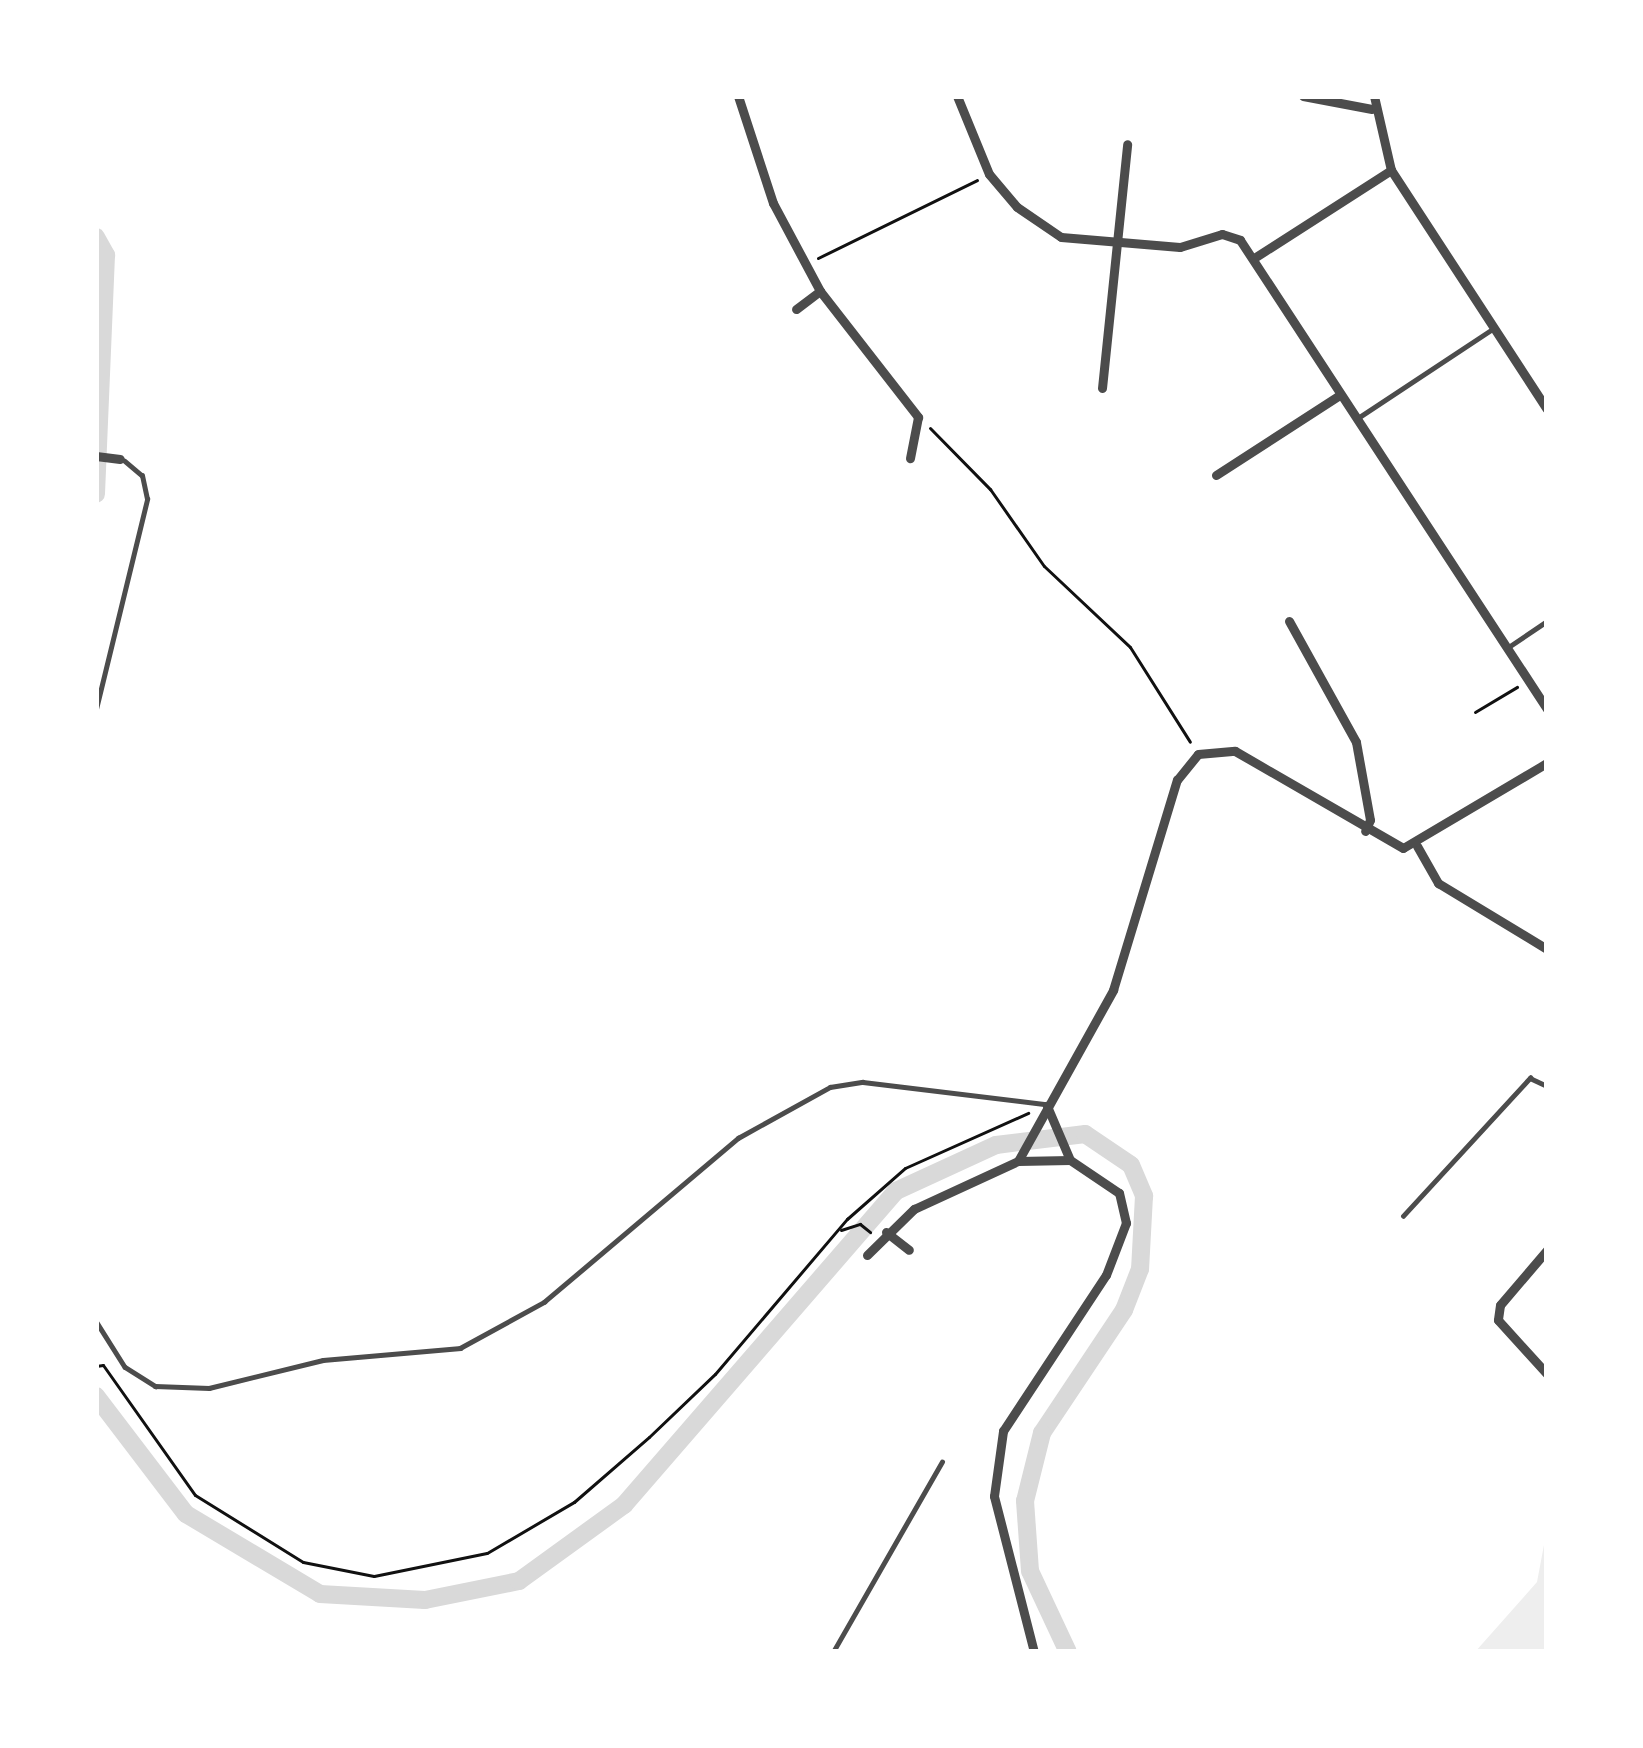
<!DOCTYPE html>
<html>
<head>
<meta charset="utf-8">
<style>
	body { margin:0 }
	#map { position:relative; width:1643px; height:1748px; overflow:hidden; background:#fff; font-family:"Roboto Condensed",sans-serif }
	div>[style] { position:absolute }
	[style*='--x'] { left:calc(var(--x)*1px); top:calc(var(--y)*1px); width:calc(var(--w)*1px); rotate:calc(var(--a)*1deg) }
	.green>* { inset:0; background:#eee }
	.canal>* { height:18px; margin:-9px; padding:0 9px; transform-origin:9px; border-radius:9px; background:#d9d9d9 }
	.path>* { height:3px; margin:-1.5px; padding:0 1.5px; transform-origin:1.5px; border-radius:1.5px; background:#111 }
	.service>* { height:4.5px; margin:-2.25px; padding:0 2.25px; transform-origin:2.25px; border-radius:2.25px; background:#4c4c4c }
	.minor>* { height:9px; margin:-4.5px; padding:0 4.5px; transform-origin:4.5px; border-radius:4.5px; background:#4c4c4c }
	span { translate:-50% -50%; white-space:nowrap; text-align:center; line-height:1.15; -webkit-text-stroke:10px #fff; paint-order:stroke }
	.frame { position:absolute; inset:0; border:99px solid #fff; pointer-events:none }
</style>
</head>
<body>
<div id="map">
	<div class="green">
		<div style="clip-path:polygon(1547px 1529px,1547px 1652px,1475px 1652px,1537px 1582px)"></div>
	</div>
	<div class="canal">
		<div style="--x:96;--y:237;--w:21;--a:61"></div>
		<div style="--x:106;--y:255;--w:239;--a:92.4"></div>
		<div style="--x:96;--y:1396;--w:148;--a:52.7"></div>
		<div style="--x:186;--y:1514;--w:156;--a:30.8"></div>
		<div style="--x:320;--y:1594;--w:105;--a:3.3"></div>
		<div style="--x:425;--y:1600;--w:96;--a:-11.4"></div>
		<div style="--x:519;--y:1581;--w:130;--a:-35.9"></div>
		<div style="--x:624;--y:1505;--w:415;--a:-49.1"></div>
		<div style="--x:896;--y:1191;--w:110;--a:-24.7"></div>
		<div style="--x:996;--y:1145;--w:90;--a:-7"></div>
		<div style="--x:1085;--y:1134;--w:55;--a:34"></div>
		<div style="--x:1131;--y:1165;--w:34;--a:67"></div>
		<div style="--x:1144;--y:1196;--w:73;--a:93.1"></div>
		<div style="--x:1140;--y:1269;--w:44;--a:111.3"></div>
		<div style="--x:1124;--y:1310;--w:148;--a:123.7"></div>
		<div style="--x:1042;--y:1433;--w:70;--a:104"></div>
		<div style="--x:1025;--y:1501;--w:70;--a:85.9"></div>
		<div style="--x:1030;--y:1571;--w:89;--a:64.9"></div>
	</div>
	<div class="path">
		<div style="--x:818;--y:258;--w:177;--a:-26.1"></div>
		<div style="--x:930;--y:428;--w:86;--a:45.5"></div>
		<div style="--x:990;--y:489;--w:94;--a:55"></div>
		<div style="--x:1044;--y:566;--w:118;--a:43.3"></div>
		<div style="--x:1130;--y:647;--w:112;--a:57.7"></div>
		<div style="--x:1475;--y:712;--w:49;--a:-30.8"></div>
		<div style="--x:841;--y:1230;--w:20;--a:-18"></div>
		<div style="--x:860;--y:1224;--w:13;--a:39"></div>
		<div style="--x:96;--y:1366;--w:7;--a:-8"></div>
		<div style="--x:103;--y:1365;--w:159;--a:54.7"></div>
		<div style="--x:195;--y:1495;--w:127;--a:31.8"></div>
		<div style="--x:303;--y:1562;--w:72;--a:11.2"></div>
		<div style="--x:374;--y:1576;--w:115;--a:-11.5"></div>
		<div style="--x:487;--y:1553;--w:101;--a:-30.4"></div>
		<div style="--x:574;--y:1502;--w:99;--a:-40.9"></div>
		<div style="--x:649;--y:1437;--w:91;--a:-43.7"></div>
		<div style="--x:715;--y:1374;--w:204;--a:-49.6"></div>
		<div style="--x:847;--y:1219;--w:77;--a:-41.3"></div>
		<div style="--x:905;--y:1168;--w:135;--a:-24.1"></div>
	</div>
	<div class="service">
		<div style="--x:1358;--y:418;--w:163;--a:-33.5"></div>
		<div style="--x:1507;--y:648;--w:48;--a:-34"></div>
		<div style="--x:96;--y:709;--w:216;--a:-76.3"></div>
		<div style="--x:147;--y:499;--w:24;--a:-102"></div>
		<div style="--x:142;--y:476;--w:23;--a:-140"></div>
		<div style="--x:96;--y:988;--w:37;--a:90"></div>
		<div style="--x:1403;--y:1216;--w:188;--a:-47.4"></div>
		<div style="--x:1530;--y:1078;--w:19;--a:25"></div>
		<div style="--x:96;--y:1321;--w:54;--a:57.8"></div>
		<div style="--x:125;--y:1367;--w:36;--a:32"></div>
		<div style="--x:155;--y:1386;--w:54;--a:2.1"></div>
		<div style="--x:209;--y:1388;--w:117;--a:-13.8"></div>
		<div style="--x:323;--y:1360;--w:138;--a:-5"></div>
		<div style="--x:460;--y:1348;--w:96;--a:-28.7"></div>
		<div style="--x:544;--y:1302;--w:254;--a:-40.2"></div>
		<div style="--x:738;--y:1138;--w:105;--a:-29"></div>
		<div style="--x:830;--y:1087;--w:33;--a:-9"></div>
		<div style="--x:863;--y:1082;--w:184;--a:6.9"></div>
		<div style="--x:833;--y:1652;--w:219;--a:-60.2"></div>
	</div>
	<div class="minor">
		<div style="--x:738;--y:96;--w:113;--a:71.9"></div>
		<div style="--x:773;--y:203;--w:100;--a:61.9"></div>
		<div style="--x:820;--y:291;--w:30;--a:143"></div>
		<div style="--x:957;--y:96;--w:84;--a:67.7"></div>
		<div style="--x:989;--y:174;--w:43;--a:49.7"></div>
		<div style="--x:1017;--y:207;--w:53;--a:34.3"></div>
		<div style="--x:1061;--y:237;--w:119;--a:4.8"></div>
		<div style="--x:1180;--y:247;--w:44;--a:-17.2"></div>
		<div style="--x:1222;--y:234;--w:19;--a:18"></div>
		<div style="--x:1240;--y:240;--w:561;--a:56.79"></div>
		<div style="--x:1303;--y:96;--w:70;--a:10.7"></div>
		<div style="--x:1374;--y:96;--w:76;--a:77.1"></div>
		<div style="--x:1391;--y:170;--w:285;--a:56.9"></div>
		<div style="--x:1254;--y:258;--w:163;--a:-32.7"></div>
		<div style="--x:820;--y:291;--w:160;--a:52.1"></div>
		<div style="--x:918;--y:417;--w:42;--a:101"></div>
		<div style="--x:1102;--y:388;--w:245;--a:-84.1"></div>
		<div style="--x:96;--y:456;--w:24;--a:7"></div>
		<div style="--x:1216;--y:475;--w:145;--a:-32.9"></div>
		<div style="--x:1289;--y:621;--w:138;--a:61"></div>
		<div style="--x:1356;--y:742;--w:79;--a:79.8"></div>
		<div style="--x:1370;--y:820;--w:12;--a:114"></div>
		<div style="--x:1417;--y:846;--w:43;--a:60.4"></div>
		<div style="--x:1438;--y:883;--w:127;--a:31.2"></div>
		<div style="--x:1018;--y:1161;--w:196;--a:-60.9"></div>
		<div style="--x:1113;--y:990;--w:220;--a:-73.1"></div>
		<div style="--x:1177;--y:780;--w:33;--a:-51"></div>
		<div style="--x:1198;--y:754;--w:37;--a:-5"></div>
		<div style="--x:1235;--y:751;--w:194;--a:30"></div>
		<div style="--x:1403;--y:848;--w:167;--a:-30.6"></div>
		<div style="--x:886;--y:1232;--w:29;--a:38"></div>
		<div style="--x:1547;--y:1250;--w:72;--a:130.5"></div>
		<div style="--x:1500;--y:1305;--w:15;--a:98"></div>
		<div style="--x:1498;--y:1320;--w:73;--a:47.8"></div>
		<div style="--x:867;--y:1255;--w:66;--a:-44.4"></div>
		<div style="--x:914;--y:1209;--w:115;--a:-24.8"></div>
		<div style="--x:1018;--y:1161;--w:52;--a:-1.1"></div>
		<div style="--x:1034;--y:1652;--w:161;--a:-104.4"></div>
		<div style="--x:994;--y:1496;--w:66;--a:-82.1"></div>
		<div style="--x:1003;--y:1431;--w:187;--a:-56.6"></div>
		<div style="--x:1106;--y:1275;--w:56;--a:-69"></div>
		<div style="--x:1126;--y:1223;--w:31;--a:-103"></div>
		<div style="--x:1119;--y:1193;--w:59;--a:-146"></div>
		<div style="--x:1070;--y:1160;--w:59;--a:-113.1"></div>
	</div>
	<div class="frame"></div>
</div>
</body>
</html>
